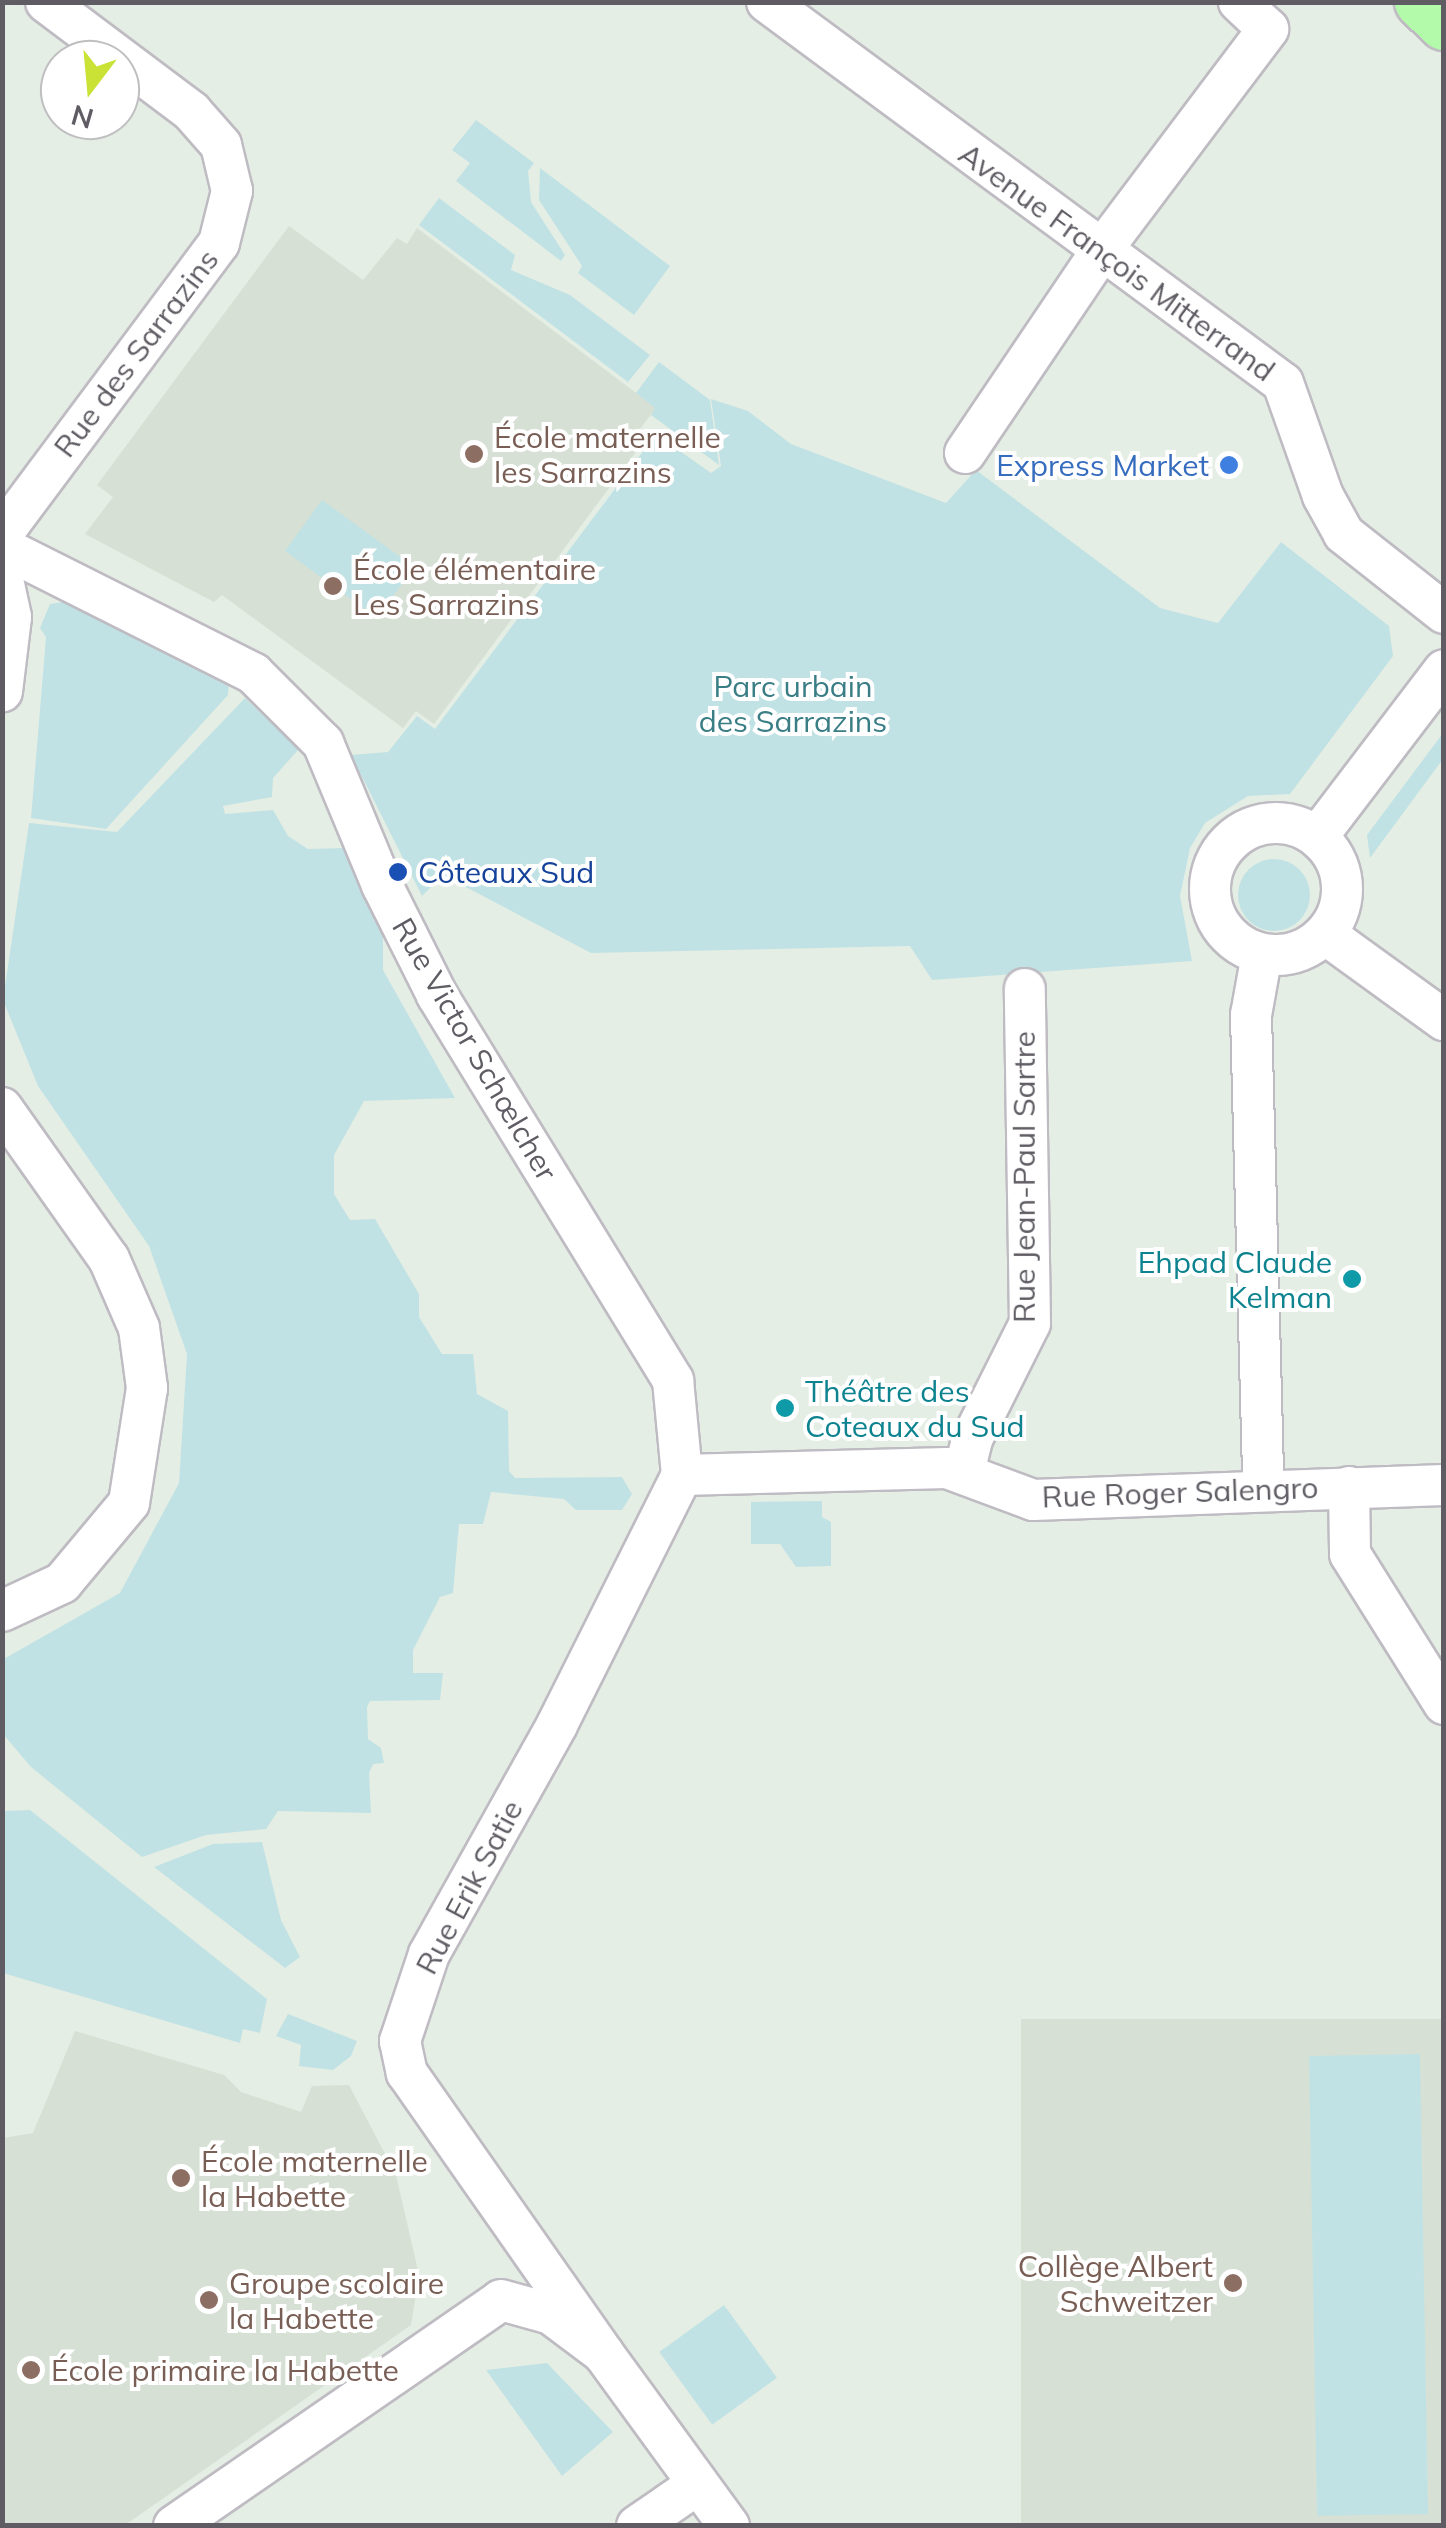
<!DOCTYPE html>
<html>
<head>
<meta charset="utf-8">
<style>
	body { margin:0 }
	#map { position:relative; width:1446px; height:2528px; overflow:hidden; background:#e5eee4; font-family:Mulish,sans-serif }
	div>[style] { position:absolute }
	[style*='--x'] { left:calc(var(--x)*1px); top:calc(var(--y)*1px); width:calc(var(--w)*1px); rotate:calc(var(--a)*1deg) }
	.education>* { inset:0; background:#d6e0d5; transform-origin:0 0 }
	.green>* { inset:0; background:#c1e2e4; transform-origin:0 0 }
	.round { border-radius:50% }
	.roads { filter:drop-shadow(2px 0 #bfbbc2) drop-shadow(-2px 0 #bfbbc2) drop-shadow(0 2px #bfbbc2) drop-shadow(0 -2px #bfbbc2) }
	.minor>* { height:40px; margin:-20px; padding:0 20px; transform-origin:20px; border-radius:20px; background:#fff }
	.minor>.ring { margin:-20px; padding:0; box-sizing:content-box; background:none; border:40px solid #fff; border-radius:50% }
	.major>* { height:50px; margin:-25px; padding:0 25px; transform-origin:25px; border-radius:25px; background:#b3fbab }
	.dots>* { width:28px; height:28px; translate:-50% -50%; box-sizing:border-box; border:5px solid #fff; border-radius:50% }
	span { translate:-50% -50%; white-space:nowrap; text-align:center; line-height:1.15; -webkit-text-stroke:8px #fff; paint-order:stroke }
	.street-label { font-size:30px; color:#605c64 }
	.education-label { font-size:30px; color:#785e54 }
	.left { translate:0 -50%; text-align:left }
	.right { translate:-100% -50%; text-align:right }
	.shop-label { font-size:30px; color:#366cbe }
	.park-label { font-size:30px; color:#397d85 }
	.transit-label { font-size:30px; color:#164399 }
	.culture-label { font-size:30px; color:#0d838f }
	.frame { position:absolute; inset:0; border:5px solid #605c64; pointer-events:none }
	.north { position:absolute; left:40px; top:40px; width:100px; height:100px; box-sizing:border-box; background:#fff; border:2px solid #bfbec1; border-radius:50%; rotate:196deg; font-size:28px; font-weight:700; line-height:40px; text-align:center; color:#605c64 }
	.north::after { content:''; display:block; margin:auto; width:35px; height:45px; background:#cae236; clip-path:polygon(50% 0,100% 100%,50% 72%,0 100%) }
</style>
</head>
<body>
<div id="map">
	<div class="education">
		<div style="clip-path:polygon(289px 226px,363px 280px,397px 238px,407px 244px,417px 228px,656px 408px,633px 438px,641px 445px,434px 724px,416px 711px,403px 728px,222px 595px,214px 602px,85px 534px,113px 497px,97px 485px)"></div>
		<div style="left:1443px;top:2019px;width:506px;height:422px;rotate:90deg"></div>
		<div style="clip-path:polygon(75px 2031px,224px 2075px,241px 2092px,301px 2112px,312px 2086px,349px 2085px,396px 2175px,419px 2275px,411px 2325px,125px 2525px,3px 2525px,3px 2138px,33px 2133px)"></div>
	</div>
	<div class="green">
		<div style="clip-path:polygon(476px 120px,534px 163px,528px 171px,531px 202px,565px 255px,561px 261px,456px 181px,470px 163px,452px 150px)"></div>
		<div style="clip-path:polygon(540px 168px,670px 266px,634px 315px,578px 273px,582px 266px,539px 200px)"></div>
		<div style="clip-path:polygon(439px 198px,515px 255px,511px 270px,570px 295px,650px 355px,628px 382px,419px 225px)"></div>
		<div style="clip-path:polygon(659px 362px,710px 400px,719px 465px,651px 415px,655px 408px,636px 393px)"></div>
		<div style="clip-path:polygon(711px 399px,748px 411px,791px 444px,946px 503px,976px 470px,1160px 608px,1218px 623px,1281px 542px,1389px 626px,1393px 656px,1290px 794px,1248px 796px,1205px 823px,1190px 848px,1180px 896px,1192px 961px,932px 980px,910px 946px,591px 953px,443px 875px,422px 896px,351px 755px,388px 752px,417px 716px,435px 729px,656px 434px,711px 473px,721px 466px)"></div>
		<div style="left:322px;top:500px;width:114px;height:63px;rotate:36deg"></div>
		<div style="clip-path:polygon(63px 602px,229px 685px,228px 695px,106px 829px,31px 818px,46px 637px,40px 628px,50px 604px)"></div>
		<div style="clip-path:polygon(245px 698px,299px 749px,273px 778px,272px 797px,223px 806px,225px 814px,273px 810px,288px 836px,308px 849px,345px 848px,383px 934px,383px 970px,455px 1098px,364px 1101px,334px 1155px,334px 1194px,350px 1220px,375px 1219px,419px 1294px,419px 1317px,442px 1354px,473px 1354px,477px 1394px,508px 1411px,509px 1471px,515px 1478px,622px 1477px,632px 1494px,622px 1510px,576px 1510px,564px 1499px,491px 1492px,483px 1524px,459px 1524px,453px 1593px,440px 1597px,413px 1650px,413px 1673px,443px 1673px,440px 1700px,370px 1701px,367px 1707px,368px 1739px,381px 1748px,384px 1763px,373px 1764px,369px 1773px,371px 1813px,278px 1811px,266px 1829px,206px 1835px,142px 1857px,31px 1767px,3px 1734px,2px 1660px,120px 1593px,179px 1483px,187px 1354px,149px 1246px,38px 1086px,3px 1000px,29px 823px,117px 832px)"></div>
		<div style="clip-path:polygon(1443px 733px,1443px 759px,1370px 858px,1367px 835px)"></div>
		<div class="round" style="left:1238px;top:859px;width:72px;height:72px"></div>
		<div style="clip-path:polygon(822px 1501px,822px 1517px,831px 1522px,831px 1566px,796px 1567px,780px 1544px,751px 1544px,751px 1502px)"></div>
		<div style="clip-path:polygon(30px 1810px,267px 1999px,260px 2033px,243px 2029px,240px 2043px,3px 1973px,3px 1811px)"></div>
		<div style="clip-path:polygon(262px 1842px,281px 1920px,300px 1957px,285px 1968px,154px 1867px,213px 1844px)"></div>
		<div style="clip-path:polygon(288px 2014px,357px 2041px,351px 2056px,333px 2070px,299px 2066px,301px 2045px,276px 2036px)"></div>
		<div style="left:1420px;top:2054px;width:460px;height:111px;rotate:89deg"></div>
		<div style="left:724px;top:2305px;width:90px;height:80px;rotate:54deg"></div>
		<div style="clip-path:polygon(547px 2363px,613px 2432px,562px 2476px,486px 2370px)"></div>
	</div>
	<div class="roads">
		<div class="minor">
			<div style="--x:767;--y:2;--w:641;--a:36.44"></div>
			<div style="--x:1283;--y:383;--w:120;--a:70.5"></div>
			<div style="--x:1323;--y:496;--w:43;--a:61.1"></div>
			<div style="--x:1344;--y:534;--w:127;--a:38.3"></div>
			<div style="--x:965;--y:453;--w:244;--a:-56"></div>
			<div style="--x:1101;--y:251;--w:278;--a:-53"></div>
			<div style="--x:1268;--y:29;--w:40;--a:-137"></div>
			<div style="--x:2;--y:534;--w:363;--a:-53.3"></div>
			<div style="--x:219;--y:243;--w:54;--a:-76"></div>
			<div style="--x:232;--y:191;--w:47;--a:-103.4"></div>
			<div style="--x:221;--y:145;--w:45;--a:-131.4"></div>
			<div style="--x:191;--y:111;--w:181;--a:-143.1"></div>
			<div style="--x:2;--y:547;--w:282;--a:26.7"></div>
			<div style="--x:254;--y:674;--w:98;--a:45"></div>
			<div style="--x:323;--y:743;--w:154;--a:67.4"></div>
			<div style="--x:382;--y:885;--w:123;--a:63.4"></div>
			<div style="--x:437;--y:995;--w:452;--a:58.5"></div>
			<div style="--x:673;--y:1380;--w:95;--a:84.6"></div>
			<div style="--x:682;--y:1475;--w:280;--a:116.6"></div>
			<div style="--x:557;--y:1725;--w:262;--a:119.2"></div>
			<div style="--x:429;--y:1954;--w:92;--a:108.4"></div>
			<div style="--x:400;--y:2041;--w:33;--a:78"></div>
			<div style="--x:407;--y:2073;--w:342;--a:55"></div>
			<div style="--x:2;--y:575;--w:43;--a:77.9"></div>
			<div style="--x:11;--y:617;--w:75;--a:96.9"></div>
			<div class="ring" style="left:1210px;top:823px;width:92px;height:92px"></div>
			<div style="--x:1317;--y:837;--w:210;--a:-52.7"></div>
			<div style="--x:1325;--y:934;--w:147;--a:35.9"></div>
			<div style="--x:1262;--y:954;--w:62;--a:100.2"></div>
			<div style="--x:1251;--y:1015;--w:473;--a:88.5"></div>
			<div style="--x:2;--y:1108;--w:185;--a:54.7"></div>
			<div style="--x:109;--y:1259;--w:75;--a:66.5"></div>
			<div style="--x:139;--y:1328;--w:61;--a:82.4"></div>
			<div style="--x:147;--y:1388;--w:116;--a:98.9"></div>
			<div style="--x:129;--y:1503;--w:104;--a:129.9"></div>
			<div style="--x:62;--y:1583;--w:66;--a:155"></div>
			<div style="--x:964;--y:1472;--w:36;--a:-76"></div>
			<div style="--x:973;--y:1437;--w:127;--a:-63.4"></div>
			<div style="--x:1030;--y:1323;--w:334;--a:-90.9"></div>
			<div style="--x:682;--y:1475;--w:265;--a:-1.5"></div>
			<div style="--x:947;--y:1468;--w:92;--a:20.4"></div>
			<div style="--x:1033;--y:1500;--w:411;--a:-2.1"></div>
			<div style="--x:1349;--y:1487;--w:67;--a:89.1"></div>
			<div style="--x:1350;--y:1554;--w:177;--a:57.9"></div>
			<div style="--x:174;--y:2526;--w:397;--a:-34.6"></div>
			<div style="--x:501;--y:2300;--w:52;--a:15.6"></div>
			<div style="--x:551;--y:2314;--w:65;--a:36.9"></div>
			<div style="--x:603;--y:2353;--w:214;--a:53.9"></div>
			<div style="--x:637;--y:2526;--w:74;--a:-34.5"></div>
		</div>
		<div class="major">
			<div style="--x:1420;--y:2;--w:33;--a:44"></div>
		</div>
	</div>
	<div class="dots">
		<div style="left:474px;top:454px;background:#8d6e63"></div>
		<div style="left:1229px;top:465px;background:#3f7fe0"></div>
		<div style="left:333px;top:586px;background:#8d6e63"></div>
		<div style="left:398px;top:872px;background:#1a4fb4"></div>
		<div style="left:1352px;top:1279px;background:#0f9aa8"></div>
		<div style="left:785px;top:1408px;background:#0f9aa8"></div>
		<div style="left:181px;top:2178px;background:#8d6e63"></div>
		<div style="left:1233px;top:2283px;background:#8d6e63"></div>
		<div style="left:209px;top:2300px;background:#8d6e63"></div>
		<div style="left:31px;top:2370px;background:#8d6e63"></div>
	</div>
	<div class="street-label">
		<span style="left:1117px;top:262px;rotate:36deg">Avenue François Mitterrand</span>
		<span style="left:136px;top:353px;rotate:-53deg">Rue des Sarrazins</span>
		<span style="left:475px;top:1049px;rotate:60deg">Rue Victor Schœlcher</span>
		<span style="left:1024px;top:1177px;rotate:-90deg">Rue Jean-Paul Sartre</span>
		<span style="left:1180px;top:1492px;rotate:-2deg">Rue Roger Salengro</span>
		<span style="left:469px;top:1887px;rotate:-62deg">Rue Erik Satie</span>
	</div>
	<div class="education-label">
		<span class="left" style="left:494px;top:454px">École maternelle<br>les Sarrazins</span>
		<span class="left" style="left:353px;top:586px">École élémentaire<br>Les Sarrazins</span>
		<span class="left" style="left:201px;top:2178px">École maternelle<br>la Habette</span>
		<span class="right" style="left:1213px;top:2283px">Collège Albert<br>Schweitzer</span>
		<span class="left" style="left:229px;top:2300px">Groupe scolaire<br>la Habette</span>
		<span class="left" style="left:51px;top:2370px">École primaire la Habette</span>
	</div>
	<div class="shop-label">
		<span class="right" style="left:1209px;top:465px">Express Market</span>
	</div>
	<div class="park-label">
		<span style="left:793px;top:703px">Parc urbain<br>des Sarrazins</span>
	</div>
	<div class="transit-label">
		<span class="left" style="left:418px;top:872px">Côteaux Sud</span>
	</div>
	<div class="culture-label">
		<span class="right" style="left:1332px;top:1279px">Ehpad Claude<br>Kelman</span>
		<span class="left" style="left:805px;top:1408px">Théâtre des<br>Coteaux du Sud</span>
	</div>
	<div class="frame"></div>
	<div class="north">N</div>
</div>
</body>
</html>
